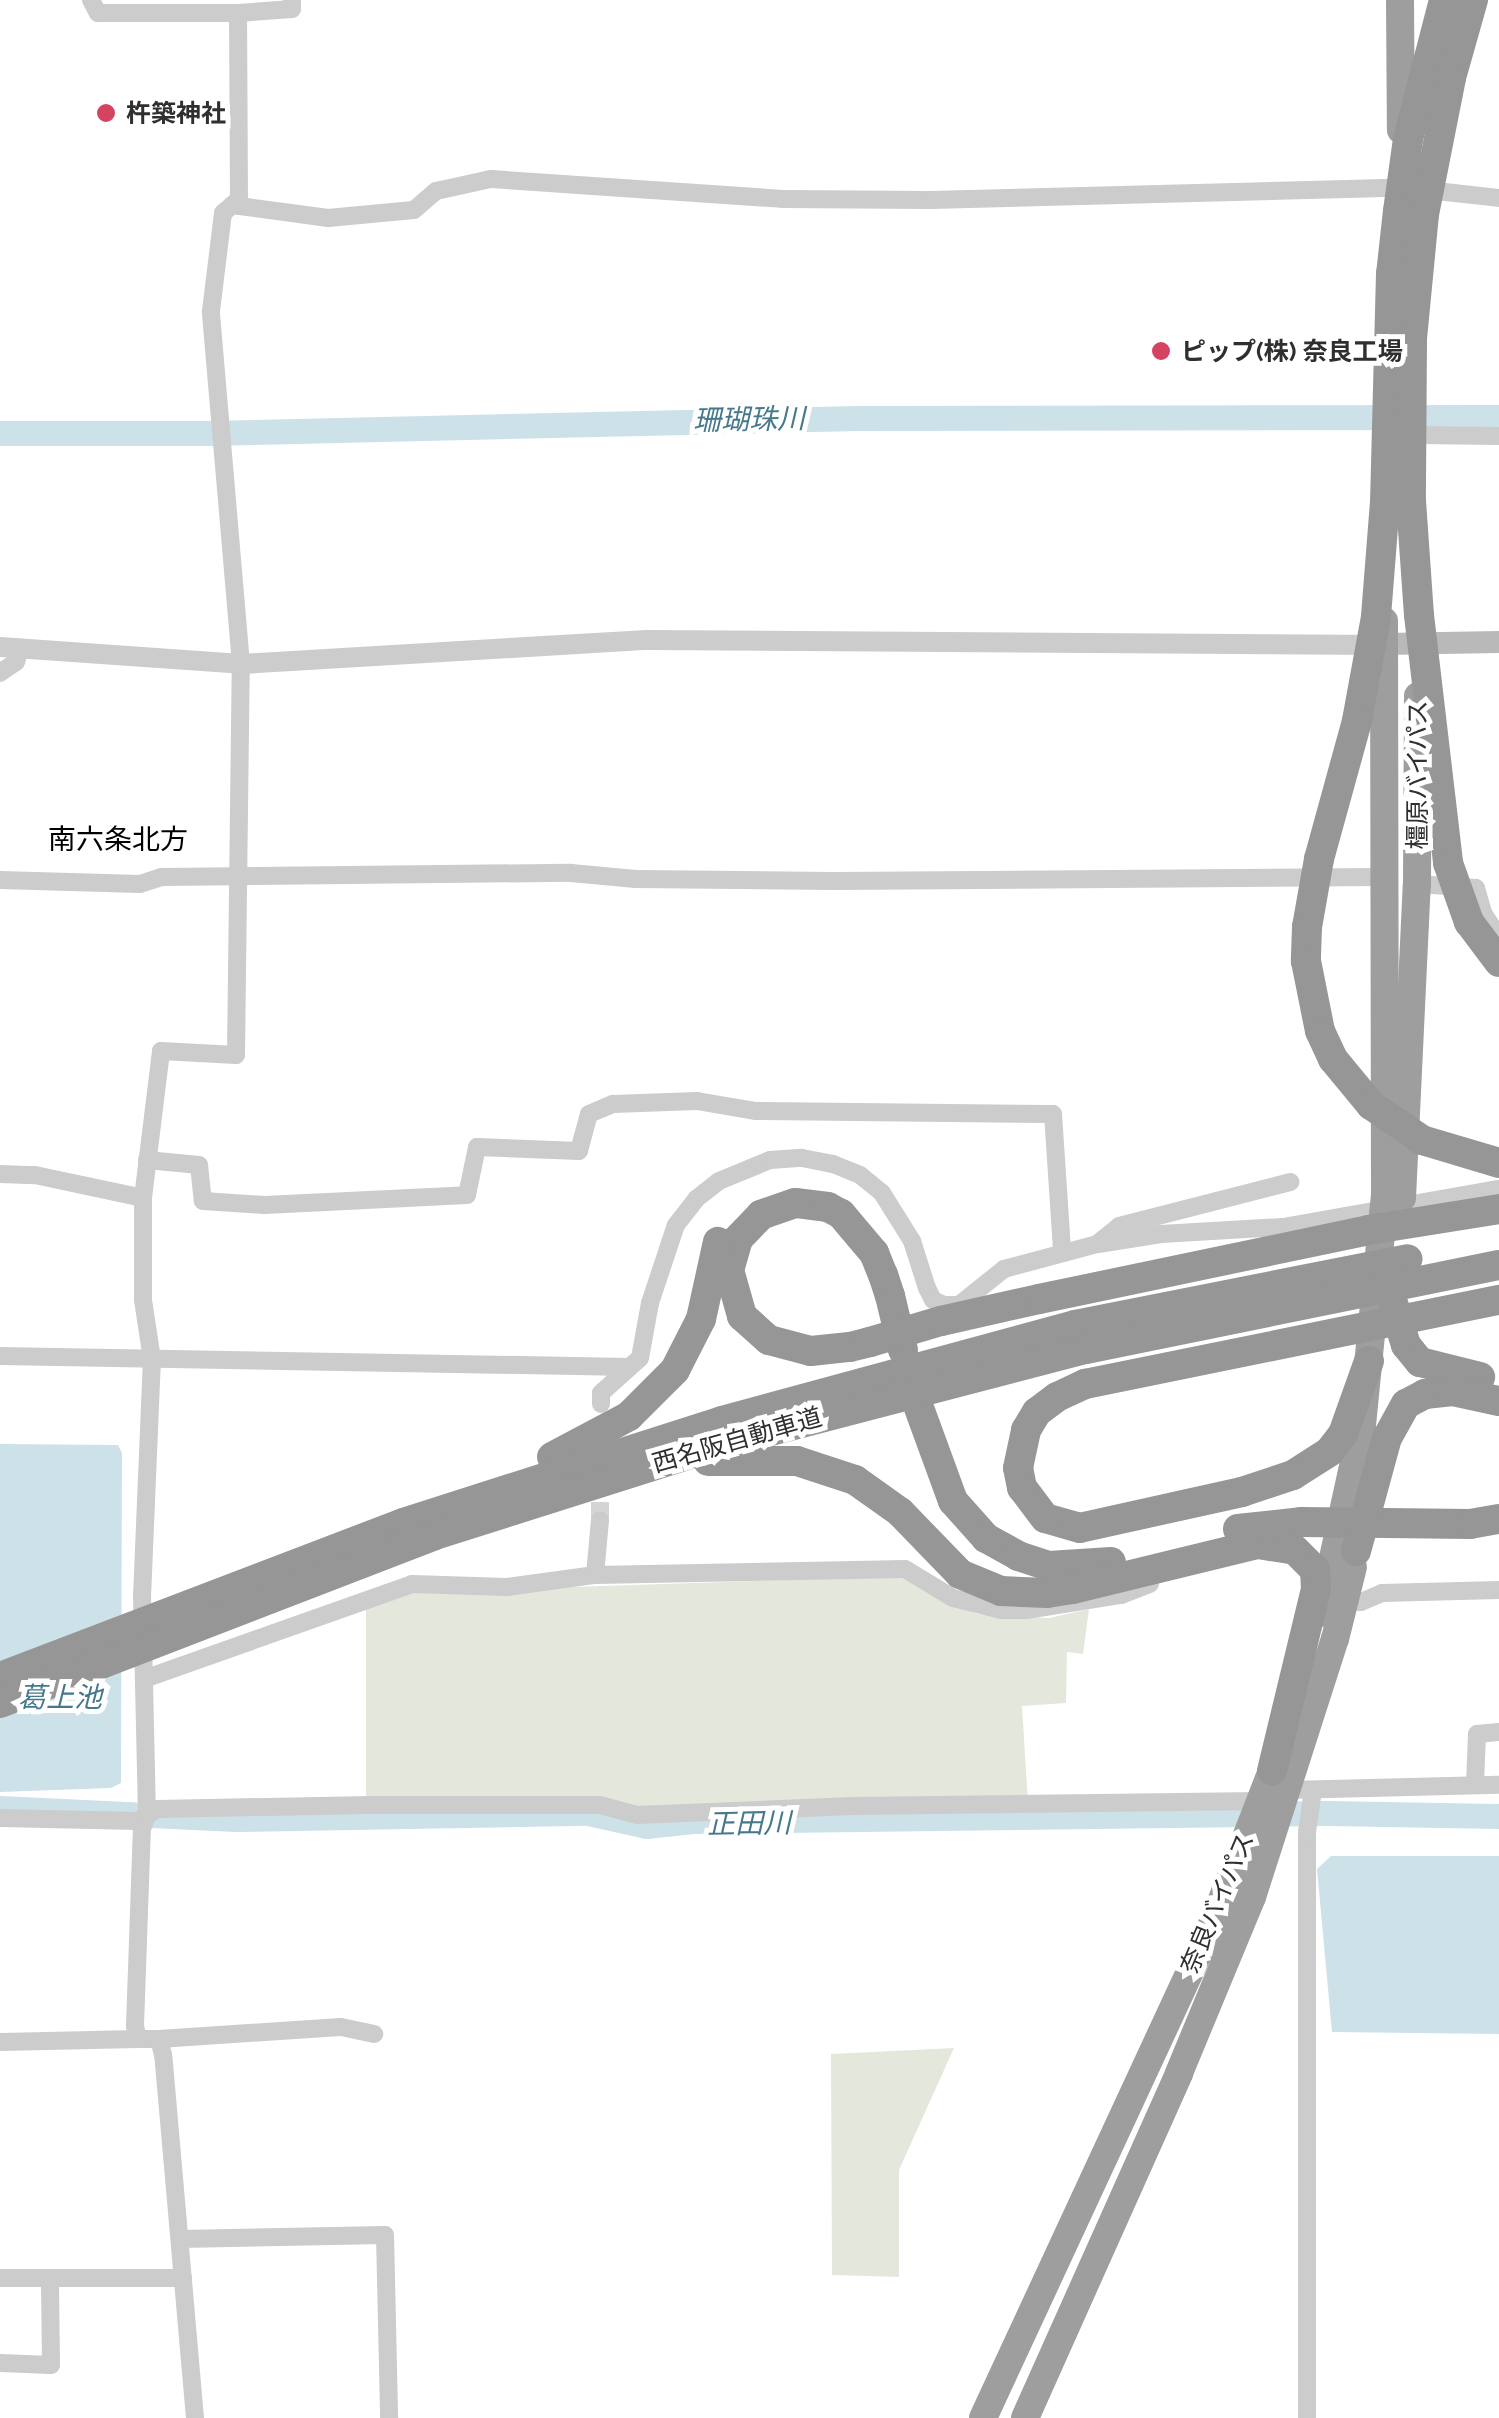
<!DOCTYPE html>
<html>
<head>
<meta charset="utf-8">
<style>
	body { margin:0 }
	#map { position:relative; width:1499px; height:2418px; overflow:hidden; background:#fff; font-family:Raleway,"Noto Sans JP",sans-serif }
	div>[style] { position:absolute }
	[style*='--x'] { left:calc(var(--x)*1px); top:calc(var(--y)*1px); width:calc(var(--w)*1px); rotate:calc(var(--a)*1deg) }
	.green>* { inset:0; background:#e4e8dc }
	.water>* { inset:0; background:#cde1e9 }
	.river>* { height:25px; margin:-12.5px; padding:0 12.5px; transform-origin:12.5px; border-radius:12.5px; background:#cde1e9 }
	.minor-tunnel>* { height:18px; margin-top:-9px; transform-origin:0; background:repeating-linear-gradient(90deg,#d5d5d5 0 18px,transparent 0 27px) }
	.minor>* { height:18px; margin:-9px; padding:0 9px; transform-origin:9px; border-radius:9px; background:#ccc }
	.tertiary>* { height:20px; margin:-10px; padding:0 10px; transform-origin:10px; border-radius:10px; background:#ccc }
	.secondary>* { height:22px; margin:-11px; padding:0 11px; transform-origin:11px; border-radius:11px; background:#b9b9b9 }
	.trunk>* { height:28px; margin:-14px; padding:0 14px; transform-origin:14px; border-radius:14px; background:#9e9e9e }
	.motorway>* { height:30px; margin:-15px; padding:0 15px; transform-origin:15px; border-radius:15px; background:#969696 }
	.dots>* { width:28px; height:28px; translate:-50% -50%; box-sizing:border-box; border:5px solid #fff; border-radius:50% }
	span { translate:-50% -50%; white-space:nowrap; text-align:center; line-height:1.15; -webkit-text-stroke:10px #fff; paint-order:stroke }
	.poi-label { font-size:25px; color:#2f2f2f; font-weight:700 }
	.left { translate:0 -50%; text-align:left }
	.street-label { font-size:25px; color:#2f2f2f }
	.water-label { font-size:28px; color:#45788a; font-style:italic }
	.neighbourhood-label { font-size:28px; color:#000 }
</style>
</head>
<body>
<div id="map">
	<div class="green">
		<div style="clip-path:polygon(907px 1576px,949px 1604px,978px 1614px,1049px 1618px,1089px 1609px,1083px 1654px,1067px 1652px,1066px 1703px,1022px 1706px,1028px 1803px,662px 1813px,366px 1799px,366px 1608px,417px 1592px)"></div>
		<div style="clip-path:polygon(954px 2048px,899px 2170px,899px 2277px,832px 2275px,831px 2054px)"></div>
	</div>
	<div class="water">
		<div style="clip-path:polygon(0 1444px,118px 1445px,122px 1453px,121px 1783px,111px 1788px,0 1792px)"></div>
		<div style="clip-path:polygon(1331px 1856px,1499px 1856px,1499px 2034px,1332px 2032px,1317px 1869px)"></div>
	</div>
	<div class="river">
		<div style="--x:0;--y:433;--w:208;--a:0"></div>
		<div style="--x:208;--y:433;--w:649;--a:-1.32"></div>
		<div style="--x:857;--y:418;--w:642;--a:-0.09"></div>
		<div style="--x:0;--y:1808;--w:236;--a:2.7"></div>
		<div style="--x:236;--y:1819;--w:352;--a:-1"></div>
		<div style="--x:588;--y:1813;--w:59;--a:12.6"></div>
		<div style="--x:646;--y:1826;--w:47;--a:-6.1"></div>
		<div style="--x:693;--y:1821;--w:634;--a:-0.72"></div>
		<div style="--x:1327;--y:1813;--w:172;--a:1"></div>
	</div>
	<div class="minor-tunnel">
		<div style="--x:600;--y:1520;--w:46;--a:-90"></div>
	</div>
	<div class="minor">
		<div style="--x:91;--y:0;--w:15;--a:62"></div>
		<div style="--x:98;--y:13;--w:140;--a:0"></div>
		<div style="--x:238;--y:13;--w:54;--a:-4.2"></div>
		<div style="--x:292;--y:9;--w:9;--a:-90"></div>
		<div style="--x:1427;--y:190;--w:72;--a:6.3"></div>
		<div style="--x:232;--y:205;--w:97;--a:7.7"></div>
		<div style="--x:328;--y:218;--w:86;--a:-5.3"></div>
		<div style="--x:414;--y:210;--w:29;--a:-41"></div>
		<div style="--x:436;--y:191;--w:56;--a:-12.3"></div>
		<div style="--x:491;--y:179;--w:292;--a:3.9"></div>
		<div style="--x:782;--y:199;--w:148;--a:0.4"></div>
		<div style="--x:930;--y:200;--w:464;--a:-1.5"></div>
		<div style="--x:1418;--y:435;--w:81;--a:0.7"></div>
		<div style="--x:0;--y:673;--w:19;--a:-35"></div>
		<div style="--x:16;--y:662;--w:15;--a:-74"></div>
		<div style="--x:0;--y:880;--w:140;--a:1.6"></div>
		<div style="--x:140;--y:884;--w:23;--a:-18"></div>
		<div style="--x:162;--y:877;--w:409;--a:-0.6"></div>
		<div style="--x:571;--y:873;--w:65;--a:5.3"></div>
		<div style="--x:636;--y:879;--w:198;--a:0.6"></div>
		<div style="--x:834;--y:881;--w:550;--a:-0.42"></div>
		<div style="--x:1417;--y:884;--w:59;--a:3.9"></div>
		<div style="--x:1476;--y:888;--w:26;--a:74"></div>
		<div style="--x:1483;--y:913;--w:30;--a:57"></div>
		<div style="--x:147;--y:1160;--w:52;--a:5.5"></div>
		<div style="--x:199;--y:1165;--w:36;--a:84"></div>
		<div style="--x:203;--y:1201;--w:62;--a:3.7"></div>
		<div style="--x:265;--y:1205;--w:202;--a:-2.8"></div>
		<div style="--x:467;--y:1195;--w:49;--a:-78.2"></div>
		<div style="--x:477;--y:1147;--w:102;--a:2.2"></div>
		<div style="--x:579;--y:1151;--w:38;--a:-75"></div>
		<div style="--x:589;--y:1114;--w:26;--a:-23"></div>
		<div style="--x:613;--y:1104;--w:84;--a:-2"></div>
		<div style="--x:697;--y:1101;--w:60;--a:9.6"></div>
		<div style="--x:756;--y:1111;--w:297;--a:0.6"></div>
		<div style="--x:1053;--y:1114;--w:136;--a:86.2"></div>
		<div style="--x:0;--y:1174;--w:35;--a:2"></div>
		<div style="--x:35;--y:1175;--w:110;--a:12"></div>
		<div style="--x:1098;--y:1244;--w:64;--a:-9"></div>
		<div style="--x:1161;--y:1234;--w:122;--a:-3.3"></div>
		<div style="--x:1283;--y:1227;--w:219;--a:-10"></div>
		<div style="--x:0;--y:1356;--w:629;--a:1"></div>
		<div style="--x:601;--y:1404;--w:11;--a:-90"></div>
		<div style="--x:601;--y:1393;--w:52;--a:-41.9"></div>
		<div style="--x:640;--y:1358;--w:56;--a:-79.7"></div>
		<div style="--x:650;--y:1303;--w:82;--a:-71.6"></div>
		<div style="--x:676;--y:1225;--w:33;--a:-52"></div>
		<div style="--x:696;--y:1199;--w:29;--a:-38"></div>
		<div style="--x:719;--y:1181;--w:55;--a:-22.4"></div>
		<div style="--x:770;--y:1160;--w:32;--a:-4"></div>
		<div style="--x:802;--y:1158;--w:32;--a:11"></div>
		<div style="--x:833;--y:1164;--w:29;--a:22"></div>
		<div style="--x:860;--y:1175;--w:28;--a:39"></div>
		<div style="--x:882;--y:1193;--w:57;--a:58"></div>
		<div style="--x:912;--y:1241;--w:49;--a:72.3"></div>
		<div style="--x:927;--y:1288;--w:13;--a:63"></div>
		<div style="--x:933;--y:1300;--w:12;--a:24"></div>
		<div style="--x:944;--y:1305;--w:15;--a:0"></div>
		<div style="--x:959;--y:1305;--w:58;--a:-38.7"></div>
		<div style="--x:1004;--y:1269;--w:96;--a:-15"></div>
		<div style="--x:1097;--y:1244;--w:28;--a:-39"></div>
		<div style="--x:1119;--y:1226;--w:177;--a:-14.4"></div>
		<div style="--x:595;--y:1575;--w:55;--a:-84.8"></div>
		<div style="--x:1344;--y:1601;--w:17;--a:3"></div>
		<div style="--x:1361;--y:1602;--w:23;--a:-23"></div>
		<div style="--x:1382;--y:1593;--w:117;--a:-1.5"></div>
		<div style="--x:144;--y:1679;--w:284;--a:-19.5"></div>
		<div style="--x:412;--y:1584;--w:95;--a:1.8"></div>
		<div style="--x:507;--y:1587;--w:89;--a:-7.8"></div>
		<div style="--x:595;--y:1575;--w:310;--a:-1.1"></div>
		<div style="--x:905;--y:1569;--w:56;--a:31.1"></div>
		<div style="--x:953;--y:1598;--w:50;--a:13.8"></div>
		<div style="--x:1002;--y:1610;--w:24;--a:0"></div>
		<div style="--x:1026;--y:1610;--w:96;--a:-9"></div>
		<div style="--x:1121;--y:1595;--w:31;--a:-21"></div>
		<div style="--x:1475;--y:1784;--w:50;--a:-87.7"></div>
		<div style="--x:1477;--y:1734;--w:22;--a:-5"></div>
		<div style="--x:0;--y:1818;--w:138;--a:1.2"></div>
		<div style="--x:138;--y:1821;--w:22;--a:-32"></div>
		<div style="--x:157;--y:1809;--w:214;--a:-1.1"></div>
		<div style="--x:371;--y:1805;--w:229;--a:0"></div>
		<div style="--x:600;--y:1805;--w:38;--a:15"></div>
		<div style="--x:637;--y:1815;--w:215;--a:-2.4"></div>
		<div style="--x:852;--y:1806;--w:408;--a:-0.7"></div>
		<div style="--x:1260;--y:1801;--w:30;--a:-21"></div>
		<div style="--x:1288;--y:1790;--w:211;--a:-1.4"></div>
		<div style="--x:159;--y:2039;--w:182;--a:-3.8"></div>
		<div style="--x:341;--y:2027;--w:34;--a:12"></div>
		<div style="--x:0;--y:2042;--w:138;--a:-1.2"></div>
		<div style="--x:180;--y:2239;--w:205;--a:-1.1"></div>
		<div style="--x:385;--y:2235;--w:183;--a:88.7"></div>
		<div style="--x:0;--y:2278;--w:183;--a:0"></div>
		<div style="--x:0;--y:2363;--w:51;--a:2.2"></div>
		<div style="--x:51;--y:2365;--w:87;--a:-90.7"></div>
		<div style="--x:195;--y:2418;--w:364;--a:-95"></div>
		<div style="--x:163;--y:2055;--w:16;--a:-104"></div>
		<div style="--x:159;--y:2039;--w:21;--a:180"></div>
		<div style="--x:138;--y:2039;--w:13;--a:-103"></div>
		<div style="--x:135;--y:2026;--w:197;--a:-88"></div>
		<div style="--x:142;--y:1829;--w:15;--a:-70"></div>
		<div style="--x:147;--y:1815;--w:218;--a:-91.3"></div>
		<div style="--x:142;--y:1597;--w:238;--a:-87.6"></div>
		<div style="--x:152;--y:1359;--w:60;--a:-98.7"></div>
		<div style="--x:143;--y:1300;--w:102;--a:-90"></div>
		<div style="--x:143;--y:1198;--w:148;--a:-83"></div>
		<div style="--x:161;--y:1051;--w:75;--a:3.1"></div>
		<div style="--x:236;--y:1055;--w:391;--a:-89.3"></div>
		<div style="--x:241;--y:664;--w:354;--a:-94.9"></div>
		<div style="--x:211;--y:311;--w:99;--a:-83"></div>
		<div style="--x:223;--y:213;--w:21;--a:-41"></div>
		<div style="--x:239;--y:199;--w:186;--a:-90.3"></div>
		<div style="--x:1307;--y:2418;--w:586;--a:-90"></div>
		<div style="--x:1307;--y:1832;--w:42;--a:-81.9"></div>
	</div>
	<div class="tertiary">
		<div style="--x:0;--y:647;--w:242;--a:4"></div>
		<div style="--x:241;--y:664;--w:407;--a:-3.4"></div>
		<div style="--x:647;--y:640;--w:735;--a:0.39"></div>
	</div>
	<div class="secondary">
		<div style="--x:1384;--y:644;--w:115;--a:-1"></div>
	</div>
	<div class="trunk">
		<div style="--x:1400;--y:0;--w:130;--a:89.6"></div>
		<div style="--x:1402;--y:1198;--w:314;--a:-87.3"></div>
		<div style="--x:1417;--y:884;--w:188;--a:-89.7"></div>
		<div style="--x:1321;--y:1613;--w:192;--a:-77.7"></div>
		<div style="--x:1362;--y:1425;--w:232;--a:-84.3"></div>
		<div style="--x:1385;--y:1194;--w:573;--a:-90.1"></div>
		<div style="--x:983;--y:2418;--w:549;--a:-65.12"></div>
		<div style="--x:1214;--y:1920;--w:182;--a:-68.8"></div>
		<div style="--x:1025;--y:2418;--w:378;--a:-65.9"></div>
		<div style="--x:1179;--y:2073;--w:191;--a:-67.5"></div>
		<div style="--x:1252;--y:1897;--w:271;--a:-72.2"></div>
		<div style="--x:1335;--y:1639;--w:74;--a:-76"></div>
	</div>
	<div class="motorway">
		<div style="--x:1444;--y:0;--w:144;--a:104.5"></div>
		<div style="--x:1408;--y:139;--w:73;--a:97.9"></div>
		<div style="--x:1398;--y:211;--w:63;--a:96.3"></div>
		<div style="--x:1391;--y:274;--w:228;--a:91.5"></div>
		<div style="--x:1385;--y:502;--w:115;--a:94.5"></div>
		<div style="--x:1376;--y:617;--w:106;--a:100.4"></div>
		<div style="--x:1357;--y:721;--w:143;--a:105.4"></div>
		<div style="--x:1319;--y:859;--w:69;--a:100"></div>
		<div style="--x:1307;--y:927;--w:34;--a:92"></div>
		<div style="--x:1306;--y:961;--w:71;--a:78.7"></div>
		<div style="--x:1320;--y:1031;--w:31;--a:65"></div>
		<div style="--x:1333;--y:1059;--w:60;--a:50.4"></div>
		<div style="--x:1371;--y:1105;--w:62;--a:34.5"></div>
		<div style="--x:1422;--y:1140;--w:80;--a:16.6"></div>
		<div style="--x:1473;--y:0;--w:81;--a:105.8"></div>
		<div style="--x:1451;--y:78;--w:139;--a:101.2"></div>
		<div style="--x:1424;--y:214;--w:126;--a:95.5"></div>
		<div style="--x:1412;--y:339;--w:162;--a:90.4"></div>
		<div style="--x:1411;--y:501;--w:114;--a:86"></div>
		<div style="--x:1419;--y:615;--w:250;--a:83.3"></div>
		<div style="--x:1448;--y:863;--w:63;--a:70.4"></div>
		<div style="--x:1469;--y:922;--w:50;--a:53.1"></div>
		<div style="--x:1393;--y:1303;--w:44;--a:72.8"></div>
		<div style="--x:1406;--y:1345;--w:22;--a:51"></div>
		<div style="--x:1420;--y:1362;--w:62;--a:14"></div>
		<div style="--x:903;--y:1350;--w:56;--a:-103.5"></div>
		<div style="--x:890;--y:1296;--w:22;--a:-108"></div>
		<div style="--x:883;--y:1275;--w:24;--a:-112"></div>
		<div style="--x:874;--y:1253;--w:51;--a:-130.2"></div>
		<div style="--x:841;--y:1214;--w:15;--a:-152"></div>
		<div style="--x:828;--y:1207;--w:33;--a:-173"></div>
		<div style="--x:795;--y:1203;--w:36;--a:161"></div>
		<div style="--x:761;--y:1215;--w:33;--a:134"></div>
		<div style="--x:738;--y:1239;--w:32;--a:106"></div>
		<div style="--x:729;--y:1270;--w:48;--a:74.2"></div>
		<div style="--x:742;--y:1316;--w:36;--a:42"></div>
		<div style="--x:769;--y:1340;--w:43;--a:14.7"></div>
		<div style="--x:811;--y:1351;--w:39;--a:-6"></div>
		<div style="--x:850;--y:1347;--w:21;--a:-14"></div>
		<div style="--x:870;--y:1342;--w:74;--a:-16.5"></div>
		<div style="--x:941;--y:1321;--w:100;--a:-12.7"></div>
		<div style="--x:1039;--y:1299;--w:336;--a:-11.8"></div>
		<div style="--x:1368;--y:1230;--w:133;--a:-9.1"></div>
		<div style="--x:1369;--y:1361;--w:77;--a:109.6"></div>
		<div style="--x:1343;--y:1434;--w:23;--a:128"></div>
		<div style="--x:1329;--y:1452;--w:43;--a:147.4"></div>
		<div style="--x:1293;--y:1475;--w:54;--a:161.6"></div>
		<div style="--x:1242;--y:1492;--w:166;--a:167.5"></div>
		<div style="--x:1080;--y:1528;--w:36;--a:-164"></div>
		<div style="--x:1045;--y:1518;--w:38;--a:-127"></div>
		<div style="--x:1022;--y:1488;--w:20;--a:-101"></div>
		<div style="--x:1018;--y:1468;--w:39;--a:-78"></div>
		<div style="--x:1026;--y:1430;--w:21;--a:-59"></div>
		<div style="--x:1037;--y:1412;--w:25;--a:-37"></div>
		<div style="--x:1057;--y:1397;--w:31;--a:-25"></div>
		<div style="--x:1085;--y:1384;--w:422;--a:-11.5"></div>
		<div style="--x:919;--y:1408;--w:99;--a:69.9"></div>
		<div style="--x:953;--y:1501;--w:50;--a:48.3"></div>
		<div style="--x:986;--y:1538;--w:37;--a:29"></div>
		<div style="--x:1018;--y:1556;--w:33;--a:18"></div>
		<div style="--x:1049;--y:1566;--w:62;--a:-3.7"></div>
		<div style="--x:552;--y:1457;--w:87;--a:-28"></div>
		<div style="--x:629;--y:1416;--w:65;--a:-45"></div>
		<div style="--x:675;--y:1370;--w:57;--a:-63"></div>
		<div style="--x:701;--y:1319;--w:79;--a:-77.6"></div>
		<div style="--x:708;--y:1461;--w:89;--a:0"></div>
		<div style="--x:797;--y:1461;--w:61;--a:18.1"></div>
		<div style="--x:855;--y:1480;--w:55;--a:35.4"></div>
		<div style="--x:900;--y:1512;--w:86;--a:45.9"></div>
		<div style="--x:960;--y:1574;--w:44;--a:22.5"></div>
		<div style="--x:1001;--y:1591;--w:46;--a:2.5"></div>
		<div style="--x:1047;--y:1593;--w:26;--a:-9"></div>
		<div style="--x:1073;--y:1589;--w:190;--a:-13.7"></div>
		<div style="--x:1258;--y:1544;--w:37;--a:9"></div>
		<div style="--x:1295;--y:1550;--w:28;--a:45"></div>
		<div style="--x:1315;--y:1570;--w:19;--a:87"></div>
		<div style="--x:1316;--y:1589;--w:187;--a:103.6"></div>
		<div style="--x:1238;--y:1529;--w:63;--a:-6.3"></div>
		<div style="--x:1301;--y:1522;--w:169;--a:0.7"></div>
		<div style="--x:1470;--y:1524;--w:29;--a:-10"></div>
		<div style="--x:1356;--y:1551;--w:117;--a:-74.7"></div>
		<div style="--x:1387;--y:1438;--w:39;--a:-61"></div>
		<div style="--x:1406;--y:1404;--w:21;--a:-28"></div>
		<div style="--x:1425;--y:1394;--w:28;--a:-6"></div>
		<div style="--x:1453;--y:1391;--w:47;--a:12.3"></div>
		<div style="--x:0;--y:1677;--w:431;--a:-20.9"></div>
		<div style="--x:403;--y:1523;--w:335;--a:-17.7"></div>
		<div style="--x:722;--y:1421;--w:366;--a:-15.2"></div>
		<div style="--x:1075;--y:1325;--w:339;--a:-11.2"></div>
		<div style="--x:0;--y:1703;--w:466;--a:-21.1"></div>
		<div style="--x:435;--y:1535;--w:307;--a:-17.6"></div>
		<div style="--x:728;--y:1442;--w:370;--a:-14.6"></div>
		<div style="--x:1086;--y:1349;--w:421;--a:-11.5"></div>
	</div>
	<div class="dots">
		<div style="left:106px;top:113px;background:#d44460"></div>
		<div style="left:1161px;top:351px;background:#d44460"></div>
	</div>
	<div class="poi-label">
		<span class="left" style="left:126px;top:113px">杵築神社</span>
		<span class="left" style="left:1181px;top:351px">ピップ(株) 奈良工場</span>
	</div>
	<div class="street-label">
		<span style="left:1417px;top:775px;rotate:-90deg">橿原バイパス</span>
		<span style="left:737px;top:1440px;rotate:-16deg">西名阪自動車道</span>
		<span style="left:1217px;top:1903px;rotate:-67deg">奈良バイパス</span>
	</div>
	<div class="water-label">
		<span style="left:749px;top:420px;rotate:-1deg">珊瑚珠川</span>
		<span style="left:60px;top:1698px">葛上池</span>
		<span style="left:749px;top:1824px;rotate:-1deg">正田川</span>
	</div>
	<div class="neighbourhood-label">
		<span style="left:118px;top:840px">南六条北方</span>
	</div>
</div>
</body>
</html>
